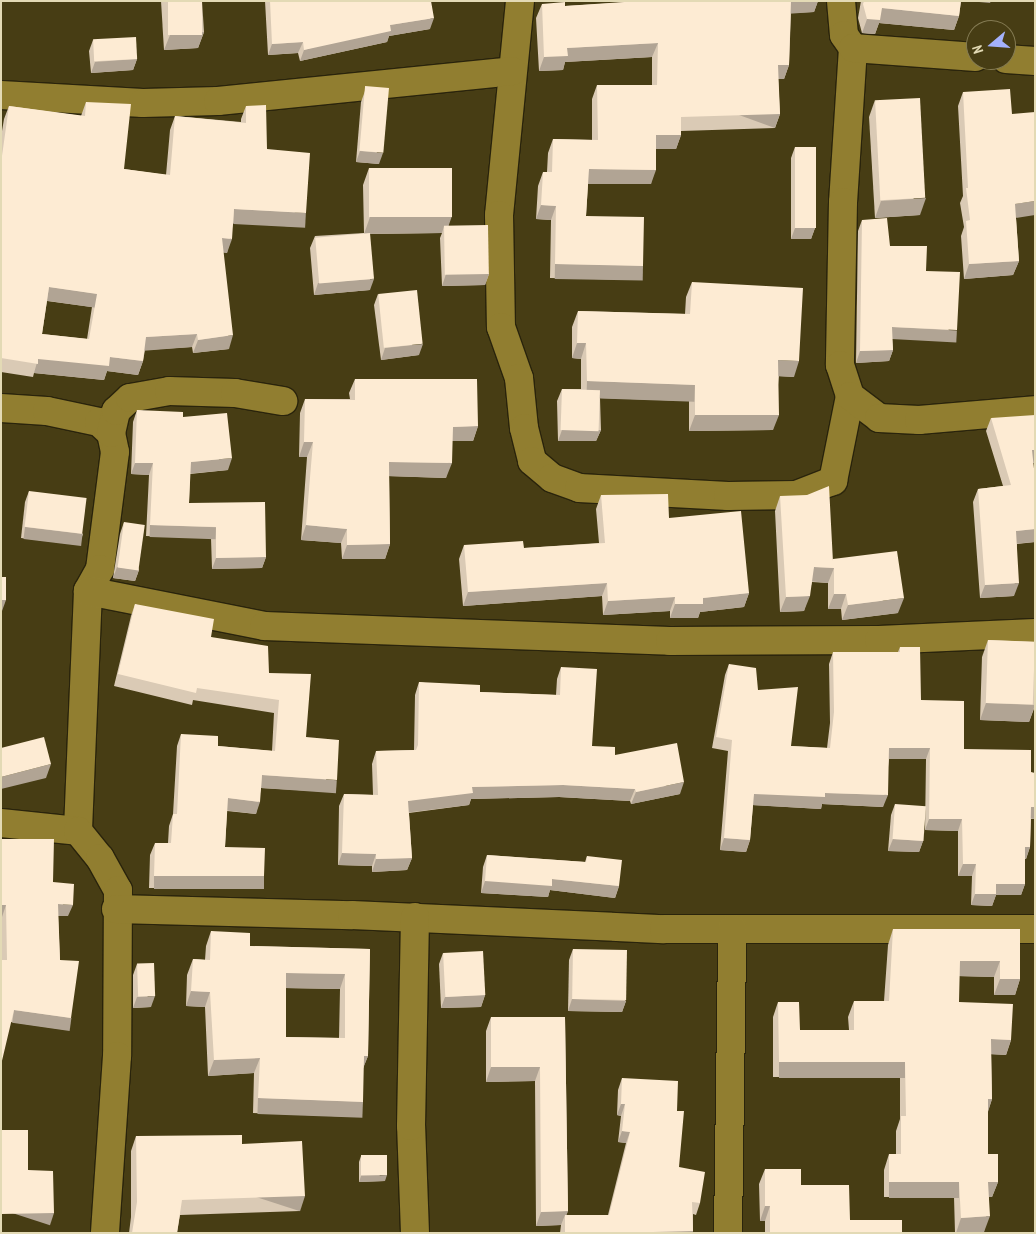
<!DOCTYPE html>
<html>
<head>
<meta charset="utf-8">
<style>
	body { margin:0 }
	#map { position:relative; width:1036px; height:1234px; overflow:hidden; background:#473d14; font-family:"PT Sans Narrow",sans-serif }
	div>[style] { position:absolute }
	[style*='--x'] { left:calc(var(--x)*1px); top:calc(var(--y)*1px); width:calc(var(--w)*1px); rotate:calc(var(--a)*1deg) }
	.roads { filter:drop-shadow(1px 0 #2a240c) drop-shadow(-1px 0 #2a240c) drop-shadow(0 1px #2a240c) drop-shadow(0 -1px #2a240c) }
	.minor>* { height:28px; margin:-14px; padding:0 14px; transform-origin:14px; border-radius:14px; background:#917e30 }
	.wall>* { inset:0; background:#dacab5 }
	.shaded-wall>* { inset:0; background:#b1a494; transform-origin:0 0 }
	.building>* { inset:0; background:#fdebd3; transform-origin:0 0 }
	span { translate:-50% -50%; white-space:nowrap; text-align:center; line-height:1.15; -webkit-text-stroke:5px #473d14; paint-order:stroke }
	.frame { position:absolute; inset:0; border:2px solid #e3dab5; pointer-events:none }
	.north { position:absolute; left:966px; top:20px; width:50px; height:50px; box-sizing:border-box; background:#473d14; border:1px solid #857c54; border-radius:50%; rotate:252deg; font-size:14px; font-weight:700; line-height:20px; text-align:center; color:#e3dab5 }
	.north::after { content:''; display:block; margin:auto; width:18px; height:22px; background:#a4b1fc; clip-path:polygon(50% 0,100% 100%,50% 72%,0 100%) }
</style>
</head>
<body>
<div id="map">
	<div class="roads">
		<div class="minor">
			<div style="--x:520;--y:1;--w:215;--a:95.6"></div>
			<div style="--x:499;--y:215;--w:112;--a:89"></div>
			<div style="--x:501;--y:327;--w:54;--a:70.6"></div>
			<div style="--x:519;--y:378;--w:50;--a:84.3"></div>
			<div style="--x:524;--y:428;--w:34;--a:76"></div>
			<div style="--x:532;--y:461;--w:26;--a:40"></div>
			<div style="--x:552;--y:478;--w:29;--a:20"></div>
			<div style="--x:579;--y:488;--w:149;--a:3.1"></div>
			<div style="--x:728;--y:496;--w:68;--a:-0.8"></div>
			<div style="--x:796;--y:495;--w:40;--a:-21"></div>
			<div style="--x:833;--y:481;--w:87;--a:-78.7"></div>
			<div style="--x:841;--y:1;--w:34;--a:85"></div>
			<div style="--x:844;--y:35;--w:16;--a:55"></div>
			<div style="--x:853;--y:48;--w:154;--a:93.7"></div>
			<div style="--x:843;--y:202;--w:163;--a:91.1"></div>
			<div style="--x:840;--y:365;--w:33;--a:72"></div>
			<div style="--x:850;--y:396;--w:36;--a:37"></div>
			<div style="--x:879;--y:418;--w:40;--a:2.9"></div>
			<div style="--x:919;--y:420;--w:116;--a:-4.9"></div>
			<div style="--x:853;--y:48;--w:123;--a:4.2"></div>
			<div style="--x:1006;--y:59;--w:29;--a:4"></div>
			<div style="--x:1;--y:95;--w:142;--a:3.2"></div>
			<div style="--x:143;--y:103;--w:75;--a:-1.5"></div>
			<div style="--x:218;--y:101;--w:296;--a:-5.8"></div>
			<div style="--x:1;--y:408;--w:46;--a:3.7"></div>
			<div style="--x:47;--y:411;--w:53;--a:11.9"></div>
			<div style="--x:99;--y:422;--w:16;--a:43"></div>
			<div style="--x:111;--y:433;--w:19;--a:78"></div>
			<div style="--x:115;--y:452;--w:118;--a:97.3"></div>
			<div style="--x:100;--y:569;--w:25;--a:119"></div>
			<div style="--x:88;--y:591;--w:240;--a:92.4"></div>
			<div style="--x:111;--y:433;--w:23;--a:-77"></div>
			<div style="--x:116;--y:411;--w:19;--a:-43"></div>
			<div style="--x:130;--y:398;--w:40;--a:-10"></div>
			<div style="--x:169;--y:391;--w:66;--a:1.7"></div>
			<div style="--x:235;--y:393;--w:49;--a:9.5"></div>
			<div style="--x:88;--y:591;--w:179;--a:11.2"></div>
			<div style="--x:264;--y:626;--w:406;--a:2.1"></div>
			<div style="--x:670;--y:641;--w:209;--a:-0.3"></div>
			<div style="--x:879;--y:640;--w:156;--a:-2.6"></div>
			<div style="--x:1;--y:823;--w:77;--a:5.9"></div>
			<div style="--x:78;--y:831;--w:35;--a:51"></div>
			<div style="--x:100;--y:858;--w:37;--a:61"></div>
			<div style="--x:118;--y:890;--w:166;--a:90.3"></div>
			<div style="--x:117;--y:1056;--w:177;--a:93.9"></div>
			<div style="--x:116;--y:909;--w:236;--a:1.5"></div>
			<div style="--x:352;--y:915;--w:312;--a:2.6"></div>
			<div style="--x:664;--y:929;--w:371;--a:0"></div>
			<div style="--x:415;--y:1233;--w:107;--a:-92.1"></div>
			<div style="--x:411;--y:1126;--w:209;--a:-88.9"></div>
			<div style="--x:728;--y:1233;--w:304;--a:-89.2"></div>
		</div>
	</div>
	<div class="wall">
		<div style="clip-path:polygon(161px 1px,202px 1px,204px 32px,198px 48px,164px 50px)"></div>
		<div style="clip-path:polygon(265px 1px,431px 1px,430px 29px,389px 36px,387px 42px,300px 61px,298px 53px,268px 55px)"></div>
		<div style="clip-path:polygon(634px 1px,818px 1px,814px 12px,791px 13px,789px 65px,784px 79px,778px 79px,780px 114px,775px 128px,681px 131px,681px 135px,676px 149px,656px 149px,651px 184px,588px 184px,586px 216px,643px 266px,638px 280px,550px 278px,551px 220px,536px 219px,538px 186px,543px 172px,547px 172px,548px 153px,553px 139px,592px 140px,592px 99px,597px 85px,652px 85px,652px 57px,565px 62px,563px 70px,539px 71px,536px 18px,542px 4px,565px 6px,634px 2px)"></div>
		<div style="clip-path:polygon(861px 1px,961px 1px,959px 16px,954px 30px,879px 23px,875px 34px,862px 33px,858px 18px)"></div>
		<div style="clip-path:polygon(93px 40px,137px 59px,133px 70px,91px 73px,89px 51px)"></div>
		<div style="clip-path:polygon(365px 91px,379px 164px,356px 162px,361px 102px)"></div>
		<div style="clip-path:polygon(963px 92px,1016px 218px,1019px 261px,1013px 275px,964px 279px,961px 236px,964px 227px,960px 203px,963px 196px,958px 106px)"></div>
		<div style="clip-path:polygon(875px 100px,920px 215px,875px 218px,869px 117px)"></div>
		<div style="clip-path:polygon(evenodd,86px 102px,124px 169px,166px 175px,170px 130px,175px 116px,241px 122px,241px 119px,246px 106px,267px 149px,301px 227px,233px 223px,227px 253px,223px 252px,229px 349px,193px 353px,192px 347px,145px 350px,143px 361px,138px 375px,107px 371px,104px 380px,34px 373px,33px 377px,1px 372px,1px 137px,4px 119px,9px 106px,81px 116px,86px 102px,47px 301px,92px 307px,87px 339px,42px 334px,47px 301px)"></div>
		<div style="clip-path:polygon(795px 147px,815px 228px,811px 239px,791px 239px,791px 158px)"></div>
		<div style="clip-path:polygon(369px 168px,449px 226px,489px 274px,485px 285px,442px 286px,440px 238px,442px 233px,370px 234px,370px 290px,314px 295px,310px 248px,315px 236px,364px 233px,363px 185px)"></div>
		<div style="clip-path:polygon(862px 220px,890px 246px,926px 271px,953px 341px,892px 338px,893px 350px,889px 361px,856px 363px,858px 231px)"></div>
		<div style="clip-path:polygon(692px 282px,794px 377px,779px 376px,773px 430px,689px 431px,689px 401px,600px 398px,601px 430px,596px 441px,558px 441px,557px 401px,562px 389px,581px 389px,581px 359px,572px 358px,572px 327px,578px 311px,685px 314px,686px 297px)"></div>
		<div style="clip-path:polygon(378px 294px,419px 355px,381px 360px,374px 305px)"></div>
		<div style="clip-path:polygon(355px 379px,478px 426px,473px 441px,452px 441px,446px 478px,389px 476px,390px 544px,385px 559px,342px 559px,341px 543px,301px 540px,307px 457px,299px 457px,300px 413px,305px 399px,350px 399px,349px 393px)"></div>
		<div style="clip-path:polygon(137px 410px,183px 417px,228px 470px,190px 474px,189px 503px,266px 557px,262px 568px,212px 569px,211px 538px,146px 536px,149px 475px,131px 474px,133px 422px)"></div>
		<div style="clip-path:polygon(991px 418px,1033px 463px,1035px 542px,1017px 544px,1014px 596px,980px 598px,973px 502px,978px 489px,1003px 486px,986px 431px)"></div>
		<div style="clip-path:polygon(29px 491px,83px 534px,79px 545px,21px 538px,25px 502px)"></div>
		<div style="clip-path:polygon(601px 495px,669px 518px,749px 593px,744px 607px,700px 612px,698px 618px,670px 618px,670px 611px,603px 615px,602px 596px,463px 606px,459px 559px,464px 545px,524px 548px,599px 543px,596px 509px)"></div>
		<div style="clip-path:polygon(780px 496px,833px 560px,898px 613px,842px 620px,841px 609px,828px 609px,828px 583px,812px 582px,804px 611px,780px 612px,775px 511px)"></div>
		<div style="clip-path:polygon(124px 522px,139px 570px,135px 581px,113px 578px,120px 534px)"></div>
		<div style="clip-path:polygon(135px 604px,211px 637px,269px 673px,306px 737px,332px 792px,261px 788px,256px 814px,227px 811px,225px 847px,260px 888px,149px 888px,150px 855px,155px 843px,168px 843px,169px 826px,173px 814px,177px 746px,181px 734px,218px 746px,272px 751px,274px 713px,193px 700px,192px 705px,114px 686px,131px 616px)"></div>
		<div style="clip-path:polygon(988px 640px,1035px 642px,1035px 706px,1029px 722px,980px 720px,982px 657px)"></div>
		<div style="clip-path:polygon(900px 647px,921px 700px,964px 749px,1031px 772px,1035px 819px,1031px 819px,1030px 847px,1026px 859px,1025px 859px,1025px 884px,1021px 895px,996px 895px,992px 906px,971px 905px,972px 876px,958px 876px,958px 831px,925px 830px,926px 759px,889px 759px,883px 807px,822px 804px,821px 809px,753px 805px,750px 840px,746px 852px,720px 850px,728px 751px,712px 748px,725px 675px,729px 664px,758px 690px,791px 746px,827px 748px,830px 723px,829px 664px,833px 652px,898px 652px)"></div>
		<div style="clip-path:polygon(561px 667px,592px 746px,615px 755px,680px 794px,631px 804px,630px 801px,559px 797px,471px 799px,469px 805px,409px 813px,412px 858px,407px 870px,372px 872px,372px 866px,338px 865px,339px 806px,344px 794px,373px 795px,372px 764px,376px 751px,414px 750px,415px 695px,419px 682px,480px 692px,556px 695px,557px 679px)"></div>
		<div style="clip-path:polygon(895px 804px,923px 841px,919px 852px,888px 851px,891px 815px)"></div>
		<div style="clip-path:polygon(1px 839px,53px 882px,68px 916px,58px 916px,60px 960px,71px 1018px,67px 1030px,11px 1022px,2px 960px)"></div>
		<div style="clip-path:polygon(487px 855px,585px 862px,587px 856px,619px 886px,615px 898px,550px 890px,548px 897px,481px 893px,483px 867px)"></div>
		<div style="clip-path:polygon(893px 929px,1020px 929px,1020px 979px,1015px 995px,994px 995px,994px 977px,959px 976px,959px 1002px,1011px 1040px,1006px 1055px,991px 1054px,992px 1099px,988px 1111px,988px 1154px,998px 1182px,992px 1197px,989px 1197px,984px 1232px,955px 1233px,954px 1197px,884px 1197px,884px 1170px,889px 1154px,896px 1154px,896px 1131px,900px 1119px,900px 1077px,773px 1077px,773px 1017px,778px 1002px,800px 1030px,849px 1030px,848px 1017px,854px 1001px,884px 1001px,888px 945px)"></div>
		<div style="clip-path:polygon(evenodd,211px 931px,250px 946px,370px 949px,368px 1056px,363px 1068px,363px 1102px,357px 1117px,253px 1113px,254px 1073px,208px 1076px,205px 1007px,186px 1006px,187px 975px,193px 959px,205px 960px,206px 946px,211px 931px,286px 988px,340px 989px,339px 1038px,286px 1037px,286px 988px)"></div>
		<div style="clip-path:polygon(573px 949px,626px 1001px,622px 1012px,568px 1011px,569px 960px)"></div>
		<div style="clip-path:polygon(443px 953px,485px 995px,481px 1007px,441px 1008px,439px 964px)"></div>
		<div style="clip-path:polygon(137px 964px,151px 1007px,133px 1008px,133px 975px)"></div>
		<div style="clip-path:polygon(491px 1017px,565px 1017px,568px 1211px,566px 1215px,608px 1215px,626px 1143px,618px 1142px,621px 1116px,617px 1115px,618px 1090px,622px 1078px,677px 1111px,679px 1167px,700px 1203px,696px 1215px,693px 1214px,693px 1231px,692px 1233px,560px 1233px,561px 1225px,536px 1226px,535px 1081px,486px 1082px,486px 1031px)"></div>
		<div style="clip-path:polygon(136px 1136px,242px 1144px,300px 1211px,180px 1215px,177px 1233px,129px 1233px,131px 1217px,131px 1151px)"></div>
		<div style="clip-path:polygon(361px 1156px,385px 1181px,359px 1182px,359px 1162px)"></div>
		<div style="clip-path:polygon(765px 1169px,801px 1185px,850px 1220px,902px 1233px,765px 1233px,765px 1221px,760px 1221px,759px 1184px)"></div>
	</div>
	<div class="shaded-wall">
		<div style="clip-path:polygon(790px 1px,818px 1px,814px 12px,786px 14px)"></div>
		<div style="clip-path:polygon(968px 1px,991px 1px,990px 3px)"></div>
		<div style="clip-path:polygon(882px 8px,959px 16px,954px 30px,879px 23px,875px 34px,862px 33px,867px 19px)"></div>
		<div style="clip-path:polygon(434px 18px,430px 29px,389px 36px,387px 42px,300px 61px,304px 50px,390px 25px)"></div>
		<div style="clip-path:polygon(204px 32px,198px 48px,164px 50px,170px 35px)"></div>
		<div style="clip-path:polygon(303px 42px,298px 53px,268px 55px,272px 44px)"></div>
		<div style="clip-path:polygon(658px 43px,652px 57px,565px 62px,563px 70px,539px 71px,544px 57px,567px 48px)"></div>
		<div style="clip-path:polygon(137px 59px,133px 70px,91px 73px,95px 62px)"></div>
		<div style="clip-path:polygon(778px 65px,789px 65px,784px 79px,773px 79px)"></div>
		<div style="left:780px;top:114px;width:15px;height:99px;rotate:110deg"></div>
		<div style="clip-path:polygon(656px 135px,681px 135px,676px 149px,651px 149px)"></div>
		<div style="clip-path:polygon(360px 151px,383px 153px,379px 164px,356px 162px)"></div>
		<div style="clip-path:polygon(589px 169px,656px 170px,651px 184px,584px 184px)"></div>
		<div style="clip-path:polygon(926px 198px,920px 215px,875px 218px,881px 201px)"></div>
		<div style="clip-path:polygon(1035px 201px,1035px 215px,1009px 219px,1015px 204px)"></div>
		<div style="clip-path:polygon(541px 205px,556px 206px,551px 220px,536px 219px)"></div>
		<div style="left:234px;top:209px;width:72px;height:15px;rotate:3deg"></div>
		<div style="clip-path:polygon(452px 216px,446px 233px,444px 226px,442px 233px,364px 234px,370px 217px)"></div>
		<div style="clip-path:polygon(795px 228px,815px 228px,811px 239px,791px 239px)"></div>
		<div style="clip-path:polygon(222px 238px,232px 239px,227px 253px,217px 252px)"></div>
		<div style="clip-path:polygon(1019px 261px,1013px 275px,964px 279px,969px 264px)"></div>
		<div style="left:555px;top:264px;width:88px;height:15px;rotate:1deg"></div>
		<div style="clip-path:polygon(446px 274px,489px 274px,485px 285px,442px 286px)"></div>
		<div style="clip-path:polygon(374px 279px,370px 290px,314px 295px,318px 283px)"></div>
		<div style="left:49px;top:287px;width:49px;height:14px;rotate:8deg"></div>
		<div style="left:892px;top:327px;width:65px;height:12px;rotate:3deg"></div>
		<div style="clip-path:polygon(197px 334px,192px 347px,141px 351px,146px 337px)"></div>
		<div style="clip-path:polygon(233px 335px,229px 349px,193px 353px,198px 340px)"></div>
		<div style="clip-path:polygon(577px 343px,586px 343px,581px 359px,572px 358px)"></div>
		<div style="clip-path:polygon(423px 344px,419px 355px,381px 360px,385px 348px)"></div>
		<div style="clip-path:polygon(893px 350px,889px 361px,856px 363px,860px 351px)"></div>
		<div style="clip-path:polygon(110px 357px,143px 361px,138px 375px,107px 371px,104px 380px,34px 373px,38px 359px)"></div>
		<div style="clip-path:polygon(778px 360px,799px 361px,794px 377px,773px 376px)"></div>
		<div style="left:587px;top:381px;width:108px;height:17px;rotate:2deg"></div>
		<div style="clip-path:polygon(695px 415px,779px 415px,773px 430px,689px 431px)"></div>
		<div style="clip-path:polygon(478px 426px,473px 441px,447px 441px,453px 427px)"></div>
		<div style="clip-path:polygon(562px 430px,601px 430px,596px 441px,558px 441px)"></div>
		<div style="clip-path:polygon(304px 442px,313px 442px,307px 457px,299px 457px)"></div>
		<div style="clip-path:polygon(1032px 450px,1035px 450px,1035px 463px,1027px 463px)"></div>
		<div style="clip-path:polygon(232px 458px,228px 470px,186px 474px,191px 462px)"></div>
		<div style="clip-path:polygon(389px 462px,452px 463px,446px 478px,384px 476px)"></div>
		<div style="clip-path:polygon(135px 463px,153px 463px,149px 475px,131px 474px)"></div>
		<div style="left:150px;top:525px;width:66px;height:12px;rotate:2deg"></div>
		<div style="clip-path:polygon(306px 525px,347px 529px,341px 543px,301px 540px)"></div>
		<div style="left:25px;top:527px;width:58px;height:12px;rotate:7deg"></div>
		<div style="clip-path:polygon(1035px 529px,1035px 542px,1012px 544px,1016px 531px)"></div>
		<div style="clip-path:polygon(390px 544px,385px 559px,342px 559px,347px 545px)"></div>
		<div style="clip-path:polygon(266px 557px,262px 568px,212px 569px,216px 558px)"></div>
		<div style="clip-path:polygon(117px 567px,139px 570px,135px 581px,113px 578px)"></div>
		<div style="clip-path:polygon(814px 567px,834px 568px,828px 583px,808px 581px)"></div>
		<div style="clip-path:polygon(607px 583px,602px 596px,463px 606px,468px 592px)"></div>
		<div style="clip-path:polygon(1019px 583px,1014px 596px,980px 598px,985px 585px)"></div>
		<div style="clip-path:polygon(749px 593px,744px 607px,700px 612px,698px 618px,670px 618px,675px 604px,703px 598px)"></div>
		<div style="clip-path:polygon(834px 594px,846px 594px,841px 609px,828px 609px)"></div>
		<div style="clip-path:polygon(810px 596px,804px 611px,780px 612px,786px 597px)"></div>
		<div style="clip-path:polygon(675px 597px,670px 611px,603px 615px,608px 601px)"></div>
		<div style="clip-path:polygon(904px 598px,898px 613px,842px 620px,848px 605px)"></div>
		<div style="clip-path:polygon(1px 600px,6px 600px,2px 611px,1px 611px)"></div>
		<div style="clip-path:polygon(986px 703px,1035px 705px,1029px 722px,980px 720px)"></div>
		<div style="clip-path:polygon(889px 748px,930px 748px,926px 759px,885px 759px)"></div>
		<div style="clip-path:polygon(51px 764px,46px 778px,1px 789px,1px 777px)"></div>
		<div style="left:262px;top:775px;width:75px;height:13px;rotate:4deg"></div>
		<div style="clip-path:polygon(684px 782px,680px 794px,631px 804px,636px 792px)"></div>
		<div style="clip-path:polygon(563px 785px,635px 789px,630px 801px,559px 797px,471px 799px,469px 805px,404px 813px,408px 801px,472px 787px)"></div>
		<div style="clip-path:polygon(825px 793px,888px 795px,883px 807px,822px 804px,821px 809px,750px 805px,754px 794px)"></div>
		<div style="clip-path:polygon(228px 798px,260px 802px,256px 814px,223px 810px)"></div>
		<div style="clip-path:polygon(1031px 807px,1035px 807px,1035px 819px,1027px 818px)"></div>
		<div style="clip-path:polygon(929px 819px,962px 819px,958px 831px,925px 830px)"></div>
		<div style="clip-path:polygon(724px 838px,750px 840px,746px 852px,720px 850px)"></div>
		<div style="clip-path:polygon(893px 839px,923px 841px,919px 852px,888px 851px)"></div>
		<div style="clip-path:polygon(1025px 847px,1030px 847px,1026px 859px,1021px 858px)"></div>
		<div style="clip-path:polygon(342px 853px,376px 854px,372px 866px,338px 865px)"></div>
		<div style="clip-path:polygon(412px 858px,407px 870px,372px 872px,376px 859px)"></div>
		<div style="clip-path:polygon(963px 864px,976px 864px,972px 876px,958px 876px)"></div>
		<div style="left:154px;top:876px;width:110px;height:13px"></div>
		<div style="clip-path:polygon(552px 879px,619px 886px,615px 898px,550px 890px,548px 897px,481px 893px,485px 881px)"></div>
		<div style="clip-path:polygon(996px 884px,1025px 884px,1021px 895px,996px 895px,992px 906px,971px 905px,975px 894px)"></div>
		<div style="clip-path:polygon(58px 904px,73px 905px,68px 916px,54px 916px)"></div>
		<div style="clip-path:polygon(1px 905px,6px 905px,2px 917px,1px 917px)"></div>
		<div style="clip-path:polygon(960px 961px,1000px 961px,994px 977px,954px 976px)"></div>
		<div style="clip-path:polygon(286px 973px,345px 974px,340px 989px,281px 988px)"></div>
		<div style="clip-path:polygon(1000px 979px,1020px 979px,1015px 995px,994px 995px)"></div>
		<div style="clip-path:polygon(191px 991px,210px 992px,205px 1007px,186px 1006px)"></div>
		<div style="clip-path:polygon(485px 995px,481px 1007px,441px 1008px,445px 997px)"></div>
		<div style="clip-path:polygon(155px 996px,151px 1007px,133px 1008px,137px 997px)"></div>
		<div style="clip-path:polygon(572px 999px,626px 1001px,622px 1012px,568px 1011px)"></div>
		<div style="left:14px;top:1010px;width:58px;height:13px;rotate:8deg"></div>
		<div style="clip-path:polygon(991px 1039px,1011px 1040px,1006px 1055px,986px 1054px)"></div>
		<div style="clip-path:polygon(364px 1056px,368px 1056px,362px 1071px)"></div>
		<div style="clip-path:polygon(260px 1058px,254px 1073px,208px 1076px,214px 1060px)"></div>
		<div style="left:779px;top:1062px;width:126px;height:16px"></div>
		<div style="clip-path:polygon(491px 1067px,540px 1067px,535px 1081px,486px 1082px)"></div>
		<div style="left:258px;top:1098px;width:105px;height:16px;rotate:2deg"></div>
		<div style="clip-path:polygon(988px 1099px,992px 1099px,987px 1115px)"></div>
		<div style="clip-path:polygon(621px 1104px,625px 1104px,621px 1116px,617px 1115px)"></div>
		<div style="clip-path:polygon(622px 1131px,630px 1132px,626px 1143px,618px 1142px)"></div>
		<div style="clip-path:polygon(387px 1175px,385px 1181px,359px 1182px,361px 1176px)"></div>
		<div style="left:889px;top:1182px;width:70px;height:16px"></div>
		<div style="clip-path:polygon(988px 1182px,998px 1182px,992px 1197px,982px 1197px)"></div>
		<div style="left:305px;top:1196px;width:16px;height:123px;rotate:108deg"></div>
		<div style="clip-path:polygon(765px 1206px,770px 1206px,765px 1221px,760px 1221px)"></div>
		<div style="clip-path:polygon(568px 1211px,565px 1219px,565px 1215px,561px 1225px,536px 1226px,541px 1212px)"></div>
		<div style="left:54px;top:1213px;width:13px;height:53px;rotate:108deg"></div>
		<div style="clip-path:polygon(990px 1216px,984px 1232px,956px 1233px,961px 1218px)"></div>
		<div style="clip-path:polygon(693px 1231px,692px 1233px,612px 1233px,612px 1232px)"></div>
	</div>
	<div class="building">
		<div style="left:168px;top:1px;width:34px;height:34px"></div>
		<div style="clip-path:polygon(270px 1px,431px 1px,434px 18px,390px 25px,391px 31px,304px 50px,303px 42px,272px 44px)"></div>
		<div style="clip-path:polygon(639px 1px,791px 1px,789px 65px,778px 65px,780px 114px,681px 117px,681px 135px,656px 135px,656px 170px,589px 169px,586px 216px,644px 217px,643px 266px,555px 264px,556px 206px,541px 205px,543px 172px,552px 172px,553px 139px,598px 140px,597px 85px,657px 85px,658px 43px,567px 48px,568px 56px,544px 57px,542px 4px,565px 2px,565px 6px)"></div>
		<div style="clip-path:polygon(864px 1px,961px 1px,959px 16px,882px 8px,880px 20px,867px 19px,863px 4px)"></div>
		<div style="left:136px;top:37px;width:22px;height:43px;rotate:87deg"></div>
		<div style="left:389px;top:88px;width:65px;height:24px;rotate:95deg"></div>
		<div style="clip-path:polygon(1010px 89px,1012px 114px,1035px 112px,1035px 201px,1015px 204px,1019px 261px,969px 264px,966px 221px,970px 220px,966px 188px,968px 188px,963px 92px)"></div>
		<div style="left:920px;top:98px;width:100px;height:45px;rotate:87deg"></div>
		<div style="clip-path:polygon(evenodd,86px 102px,131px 104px,124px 169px,170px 175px,175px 116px,246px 123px,246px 106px,266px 105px,267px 149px,310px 153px,306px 213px,234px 209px,232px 239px,222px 238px,233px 335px,198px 340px,197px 334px,146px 337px,143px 361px,110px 357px,109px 366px,38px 359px,38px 364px,1px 358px,1px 163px,9px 106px,85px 116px,86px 102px,49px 287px,97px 294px,89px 339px,42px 334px,49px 287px)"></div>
		<div style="left:795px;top:147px;width:21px;height:81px"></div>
		<div style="left:369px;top:168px;width:83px;height:49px"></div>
		<div style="clip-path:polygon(887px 218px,890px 246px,927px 246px,926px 271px,960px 272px,957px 330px,892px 327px,893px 350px,860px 351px,862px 220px)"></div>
		<div style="left:488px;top:225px;width:49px;height:44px;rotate:89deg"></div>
		<div style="left:370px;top:233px;width:46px;height:55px;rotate:85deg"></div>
		<div style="clip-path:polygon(692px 282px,803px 288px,799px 361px,778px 360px,779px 415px,695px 415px,695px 385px,587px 381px,586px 343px,577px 343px,578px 311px,690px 314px)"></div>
		<div style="left:417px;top:290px;width:54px;height:39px;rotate:84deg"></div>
		<div style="clip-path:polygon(355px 379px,477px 379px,478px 426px,453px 427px,452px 463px,389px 462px,390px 544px,347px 545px,347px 529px,306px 525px,313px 442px,304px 442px,305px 399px,355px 400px)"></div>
		<div style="left:562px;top:389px;width:38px;height:41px;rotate:2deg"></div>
		<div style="clip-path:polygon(137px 410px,183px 412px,183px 417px,227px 413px,232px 458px,191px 462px,189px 503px,265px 502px,266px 557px,216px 558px,216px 527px,150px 525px,153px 463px,135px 463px)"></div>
		<div style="clip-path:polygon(1035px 415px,1035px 450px,1032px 450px,1035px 478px,1035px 529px,1016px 531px,1019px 583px,985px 585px,978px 489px,1011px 485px,991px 418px)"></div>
		<div style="clip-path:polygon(829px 486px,833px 562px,833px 559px,897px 551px,904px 598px,848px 605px,846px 594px,834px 594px,834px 568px,814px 567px,810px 596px,786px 597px,780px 496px,807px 495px)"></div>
		<div style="left:29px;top:491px;width:58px;height:36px;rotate:7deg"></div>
		<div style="clip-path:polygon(668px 494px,669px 518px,741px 511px,749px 593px,703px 598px,703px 604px,675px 604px,675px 597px,608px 601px,607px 583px,468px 592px,464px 545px,523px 541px,524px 548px,605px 543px,601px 495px)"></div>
		<div style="left:124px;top:522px;width:21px;height:46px;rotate:8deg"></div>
		<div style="left:1px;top:577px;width:5px;height:23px"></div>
		<div style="clip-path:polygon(135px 604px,214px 619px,211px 637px,268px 646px,269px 673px,311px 674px,306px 737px,339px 740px,337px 780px,262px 775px,260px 802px,228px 798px,225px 847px,265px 848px,264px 876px,154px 876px,155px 843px,171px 843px,173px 814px,177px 814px,181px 734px,218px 736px,218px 746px,275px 751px,279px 700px,197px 688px,196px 693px,118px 674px)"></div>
		<div style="left:988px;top:640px;width:47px;height:63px;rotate:2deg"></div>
		<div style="clip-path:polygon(900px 647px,920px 647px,921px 700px,964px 701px,964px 749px,1031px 750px,1031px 772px,1035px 773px,1035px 807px,1031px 807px,1030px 847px,1025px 847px,1025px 884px,996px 884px,996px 894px,975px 894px,976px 864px,963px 864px,962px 819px,929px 819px,930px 748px,889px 748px,888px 795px,825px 793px,825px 797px,754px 794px,750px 840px,724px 838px,732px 740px,716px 737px,729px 664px,756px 668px,758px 690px,798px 687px,791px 746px,830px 748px,834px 712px,833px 652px,900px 652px)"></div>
		<div style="clip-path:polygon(561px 667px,597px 669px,592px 746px,615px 747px,615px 755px,677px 743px,684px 782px,636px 792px,635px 789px,563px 785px,472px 787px,473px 793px,408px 801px,412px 858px,376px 859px,376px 854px,342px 853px,344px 794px,378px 795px,376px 751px,416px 750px,418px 745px,419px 682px,480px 685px,480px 692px,560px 695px)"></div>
		<div style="clip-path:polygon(44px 737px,51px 764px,1px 777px,1px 748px)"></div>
		<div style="left:895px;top:804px;width:31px;height:35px;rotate:4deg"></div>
		<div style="clip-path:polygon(1px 839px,54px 839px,53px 882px,74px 884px,73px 905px,58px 904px,60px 960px,79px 961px,71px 1018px,14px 1010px,1px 1065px,1px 960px,7px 960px,6px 905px,1px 905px)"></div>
		<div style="clip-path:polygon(487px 855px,586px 862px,587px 856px,622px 860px,619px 886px,552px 879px,552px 886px,485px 881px)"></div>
		<div style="clip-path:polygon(893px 929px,1020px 929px,1020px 979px,1000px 979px,1000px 961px,960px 961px,959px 1002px,1013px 1004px,1011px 1040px,991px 1039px,992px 1099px,988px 1099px,988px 1154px,998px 1154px,998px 1182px,988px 1182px,990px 1216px,961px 1218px,959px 1182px,889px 1182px,889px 1154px,901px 1154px,901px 1116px,906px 1116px,905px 1062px,779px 1062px,778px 1002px,799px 1002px,800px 1030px,854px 1030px,854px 1001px,889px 1001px)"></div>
		<div style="clip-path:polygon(evenodd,211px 931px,250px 933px,250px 946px,370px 949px,368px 1056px,364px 1056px,363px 1102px,258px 1098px,260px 1058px,214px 1060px,210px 992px,191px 991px,193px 959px,210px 960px,211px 931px,286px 973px,345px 974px,345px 1038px,286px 1037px,286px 973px)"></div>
		<div style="left:573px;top:949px;width:54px;height:50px;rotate:1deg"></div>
		<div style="left:483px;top:951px;width:44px;height:40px;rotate:87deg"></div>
		<div style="left:154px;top:963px;width:33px;height:17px;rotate:88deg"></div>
		<div style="clip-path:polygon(491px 1017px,565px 1017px,568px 1211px,541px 1212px,540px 1067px,491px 1067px)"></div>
		<div style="clip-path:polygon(622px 1078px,678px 1081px,677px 1111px,684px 1111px,679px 1167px,705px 1172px,700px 1203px,692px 1202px,693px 1231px,612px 1233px,565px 1233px,565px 1215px,609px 1215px,630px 1132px,622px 1131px,625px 1104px,621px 1104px)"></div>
		<div style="clip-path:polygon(1px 1130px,28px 1130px,28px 1170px,53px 1171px,54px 1213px,1px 1214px)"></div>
		<div style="clip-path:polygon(242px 1135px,242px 1144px,302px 1141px,305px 1196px,182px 1200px,177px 1233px,132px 1233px,137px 1202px,136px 1136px)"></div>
		<div style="left:387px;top:1155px;width:20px;height:26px;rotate:90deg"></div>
		<div style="clip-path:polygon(765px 1169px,801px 1169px,801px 1185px,849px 1185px,850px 1220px,902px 1220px,902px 1233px,770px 1233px,770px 1206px,765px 1206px)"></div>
	</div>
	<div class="frame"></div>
	<div class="north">N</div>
</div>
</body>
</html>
